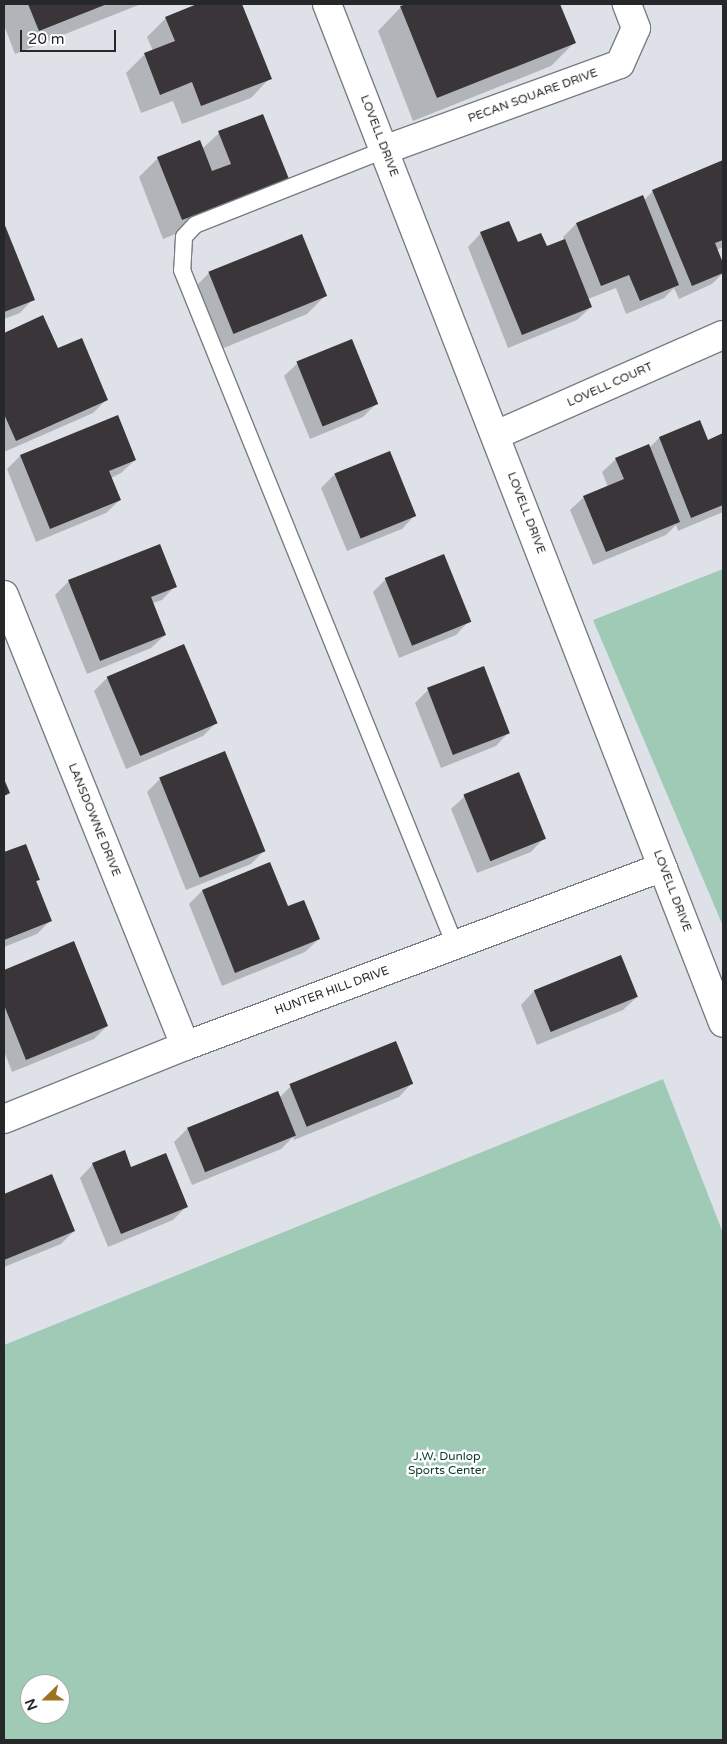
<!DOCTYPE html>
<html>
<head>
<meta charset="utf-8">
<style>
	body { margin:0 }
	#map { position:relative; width:727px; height:1744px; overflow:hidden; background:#dee2e8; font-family:"Varela Round",sans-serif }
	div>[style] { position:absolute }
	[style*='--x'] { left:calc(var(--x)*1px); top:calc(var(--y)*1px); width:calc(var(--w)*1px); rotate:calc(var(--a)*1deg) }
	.green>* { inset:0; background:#9fcab6 }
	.shadow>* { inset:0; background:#0003 }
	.building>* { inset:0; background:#3a3539; transform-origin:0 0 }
	.roads { filter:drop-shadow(1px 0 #797d83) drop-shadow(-1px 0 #797d83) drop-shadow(0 1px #797d83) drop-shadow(0 -1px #797d83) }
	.service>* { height:16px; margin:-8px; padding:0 8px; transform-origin:8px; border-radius:8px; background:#fff }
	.minor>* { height:28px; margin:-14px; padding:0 14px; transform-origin:14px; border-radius:14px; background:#fff }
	span { translate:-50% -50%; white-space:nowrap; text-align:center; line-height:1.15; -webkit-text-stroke:5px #fff; paint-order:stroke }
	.street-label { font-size:12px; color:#252729 }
	.park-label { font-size:12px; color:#073928 }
	.frame { position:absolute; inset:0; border:5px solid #252729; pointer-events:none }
	.north { position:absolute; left:20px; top:1674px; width:50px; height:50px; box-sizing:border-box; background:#fff; border:1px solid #a8a9a9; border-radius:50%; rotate:248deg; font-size:14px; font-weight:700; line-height:20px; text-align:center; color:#252729 }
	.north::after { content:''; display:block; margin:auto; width:18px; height:22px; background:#9c7320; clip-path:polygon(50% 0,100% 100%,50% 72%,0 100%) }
	.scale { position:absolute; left:20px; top:30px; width:96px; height:22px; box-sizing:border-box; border:2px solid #252729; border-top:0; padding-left:6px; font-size:15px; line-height:18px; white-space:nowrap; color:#252729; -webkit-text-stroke:4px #fff; paint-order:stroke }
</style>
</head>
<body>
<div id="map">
	<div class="green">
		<div style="clip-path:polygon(723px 569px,723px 926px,593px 620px)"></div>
		<div style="clip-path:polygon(evenodd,663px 1079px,723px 1233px,723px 1740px,4px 1740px,4px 1345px,663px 1079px,30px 1684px,60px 1684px,60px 1714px,30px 1714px,30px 1684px)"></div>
	</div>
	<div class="shadow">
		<div style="clip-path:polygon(4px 4px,141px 4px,15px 54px,4px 25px)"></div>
		<div style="clip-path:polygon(201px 4px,240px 4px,270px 78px,251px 98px,182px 124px,173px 101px,141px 113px,126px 73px,145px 54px,153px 51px,147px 37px,166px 18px)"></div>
		<div style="clip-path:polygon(410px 4px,559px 4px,575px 42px,551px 66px,413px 121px,378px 31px,401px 7px)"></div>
		<div style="clip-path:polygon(219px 133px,287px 178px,268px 197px,163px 239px,139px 177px,158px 158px,202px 149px)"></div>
		<div style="clip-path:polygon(723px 161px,723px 247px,717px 250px,723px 273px,712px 284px,679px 299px,674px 288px,664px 298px,626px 314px,616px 288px,588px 299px,591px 307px,577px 320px,508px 348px,468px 247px,481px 233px,546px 248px,564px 240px,563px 237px,576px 224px,642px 197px,644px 200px,653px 191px)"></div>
		<div style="clip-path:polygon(4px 226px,33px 299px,20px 313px,4px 319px)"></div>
		<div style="clip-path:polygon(209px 273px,326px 295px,307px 314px,214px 352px,190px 292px)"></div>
		<div style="clip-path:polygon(43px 317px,57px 350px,107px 399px,93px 413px,4px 452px,4px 334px)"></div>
		<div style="clip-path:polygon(298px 363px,376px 404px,363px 417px,310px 439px,284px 376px)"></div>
		<div style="clip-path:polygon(117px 417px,135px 460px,121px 473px,111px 478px,120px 500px,106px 513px,36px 542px,7px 469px,20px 456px)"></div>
		<div style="clip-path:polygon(700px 422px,707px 441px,723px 435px,723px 512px,678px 531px,676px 525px,666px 535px,593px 565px,570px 510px,584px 497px,608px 487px,602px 472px,616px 459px,649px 448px,659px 438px)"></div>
		<div style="clip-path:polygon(335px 474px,415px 515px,402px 529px,347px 551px,321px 488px)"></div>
		<div style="clip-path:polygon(386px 579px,469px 621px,456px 635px,399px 658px,373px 592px)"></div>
		<div style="clip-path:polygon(69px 581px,175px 586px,162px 600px,153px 603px,165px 635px,151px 648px,87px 674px,55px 595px)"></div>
		<div style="clip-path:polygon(483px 668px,509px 732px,496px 746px,441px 768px,415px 703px,428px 690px)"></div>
		<div style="clip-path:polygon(107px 678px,216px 723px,203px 736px,126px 769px,94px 691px)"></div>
		<div style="clip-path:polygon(160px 779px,264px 851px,251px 864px,186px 890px,147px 792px)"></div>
		<div style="clip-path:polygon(465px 796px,544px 838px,531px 852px,477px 873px,451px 809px)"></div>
		<div style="clip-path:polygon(25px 845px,50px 921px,37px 934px,4px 947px,4px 854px)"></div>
		<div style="clip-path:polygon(202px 891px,319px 939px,305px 952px,222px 986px,189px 904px)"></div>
		<div style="clip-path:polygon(74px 943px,107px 1026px,94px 1039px,12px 1072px,4px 1051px,4px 971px)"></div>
		<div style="clip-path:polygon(620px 957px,637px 997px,623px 1010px,537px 1045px,521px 1005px,534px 991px)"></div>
		<div style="clip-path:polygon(412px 1083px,399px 1097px,294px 1140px,293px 1137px,281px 1149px,192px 1185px,174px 1142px,188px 1128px,279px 1098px,291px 1086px)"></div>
		<div style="clip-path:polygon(93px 1164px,186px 1207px,173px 1220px,108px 1247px,80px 1178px)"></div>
		<div style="clip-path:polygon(52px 1176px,74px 1231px,61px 1244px,4px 1267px,4px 1195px)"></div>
	</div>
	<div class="building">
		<div style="clip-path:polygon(28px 4px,107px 4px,39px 31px)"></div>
		<div style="clip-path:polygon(197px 4px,242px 4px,272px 79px,201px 106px,192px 82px,160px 95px,144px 53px,175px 41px,165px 17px)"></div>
		<div style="clip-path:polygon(407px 4px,560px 4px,576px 43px,437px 98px,400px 6px)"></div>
		<div style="clip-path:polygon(263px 114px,289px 179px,182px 220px,157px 157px,200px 140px,212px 171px,231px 164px,218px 131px)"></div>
		<div style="clip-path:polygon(723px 160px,723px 240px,715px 243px,723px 263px,723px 273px,692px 286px,652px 190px)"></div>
		<div style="clip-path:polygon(643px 195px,679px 285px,640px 301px,629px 275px,601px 286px,576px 223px)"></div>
		<div style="clip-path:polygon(509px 221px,518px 242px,541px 233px,547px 246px,565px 239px,592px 307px,522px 335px,480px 232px)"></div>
		<div style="clip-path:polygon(4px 223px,35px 300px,4px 312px)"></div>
		<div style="left:302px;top:234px;width:67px;height:101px;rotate:68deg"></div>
		<div style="clip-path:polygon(43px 315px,58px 348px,82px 338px,108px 400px,16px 441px,4px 414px,4px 333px)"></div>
		<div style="left:352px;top:339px;width:70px;height:60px;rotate:68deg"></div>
		<div style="clip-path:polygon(118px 415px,136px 460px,109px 471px,121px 500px,50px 529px,20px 455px)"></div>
		<div style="clip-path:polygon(700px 420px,708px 440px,723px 433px,723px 505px,691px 518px,659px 437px)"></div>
		<div style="clip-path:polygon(649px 444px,680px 522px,606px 552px,583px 496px,624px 479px,615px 458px)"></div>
		<div style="left:390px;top:451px;width:70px;height:60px;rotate:68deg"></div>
		<div style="clip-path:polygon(160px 544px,177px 587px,151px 597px,166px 635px,100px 661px,68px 580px)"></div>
		<div style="left:444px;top:554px;width:73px;height:64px;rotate:68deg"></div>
		<div style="left:184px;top:644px;width:86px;height:84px;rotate:67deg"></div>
		<div style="left:484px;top:666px;width:72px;height:61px;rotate:69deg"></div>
		<div style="left:225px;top:751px;width:108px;height:71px;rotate:68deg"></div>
		<div style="left:519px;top:772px;width:72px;height:60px;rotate:68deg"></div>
		<div style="clip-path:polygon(4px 779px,10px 793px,4px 796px)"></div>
		<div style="clip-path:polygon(26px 844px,40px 880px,36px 881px,52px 921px,4px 940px,4px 852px)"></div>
		<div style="clip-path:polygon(270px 862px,288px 906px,304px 900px,320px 939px,235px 973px,202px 890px)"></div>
		<div style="clip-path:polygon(74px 941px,108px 1026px,26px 1060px,4px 1005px,4px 970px)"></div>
		<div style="left:621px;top:955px;width:45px;height:94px;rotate:68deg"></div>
		<div style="left:396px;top:1041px;width:46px;height:115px;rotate:68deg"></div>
		<div style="left:278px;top:1091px;width:48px;height:98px;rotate:68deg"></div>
		<div style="clip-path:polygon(125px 1150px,131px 1167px,166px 1153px,188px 1207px,121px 1234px,92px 1163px)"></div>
		<div style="clip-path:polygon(52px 1174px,75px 1231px,4px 1260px,4px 1194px)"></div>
	</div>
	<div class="roads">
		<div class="service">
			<div style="--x:384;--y:150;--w:203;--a:158.4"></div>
			<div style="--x:195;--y:225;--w:16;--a:133"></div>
			<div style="--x:184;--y:237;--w:33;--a:93"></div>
			<div style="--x:182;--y:270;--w:728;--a:67.98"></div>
		</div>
		<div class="minor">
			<div style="--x:327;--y:4;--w:1093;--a:68.76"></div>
			<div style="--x:384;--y:150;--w:251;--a:-20"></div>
			<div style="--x:620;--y:64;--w:39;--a:-66"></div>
			<div style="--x:636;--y:28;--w:26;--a:-111"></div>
			<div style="--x:496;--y:435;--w:248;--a:-23.8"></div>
			<div style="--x:4;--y:595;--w:486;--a:68.1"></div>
			<div style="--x:4;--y:1119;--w:195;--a:-22"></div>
			<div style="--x:185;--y:1046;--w:510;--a:-20.53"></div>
		</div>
	</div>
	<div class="street-label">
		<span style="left:533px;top:96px;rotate:-20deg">PECAN SQUARE DRIVE</span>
		<span style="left:379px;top:136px;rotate:69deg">LOVELL DRIVE</span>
		<span style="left:610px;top:385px;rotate:-24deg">LOVELL COURT</span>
		<span style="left:526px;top:513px;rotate:69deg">LOVELL DRIVE</span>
		<span style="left:94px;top:820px;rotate:68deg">LANSDOWNE DRIVE</span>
		<span style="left:672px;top:891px;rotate:69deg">LOVELL DRIVE</span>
		<span style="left:332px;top:991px;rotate:-20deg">HUNTER HILL DRIVE</span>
	</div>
	<div class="park-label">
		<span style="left:447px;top:1464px">J.W. Dunlop<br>Sports Center</span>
	</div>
	<div class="frame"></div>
	<div class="north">N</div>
	<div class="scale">20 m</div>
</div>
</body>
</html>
